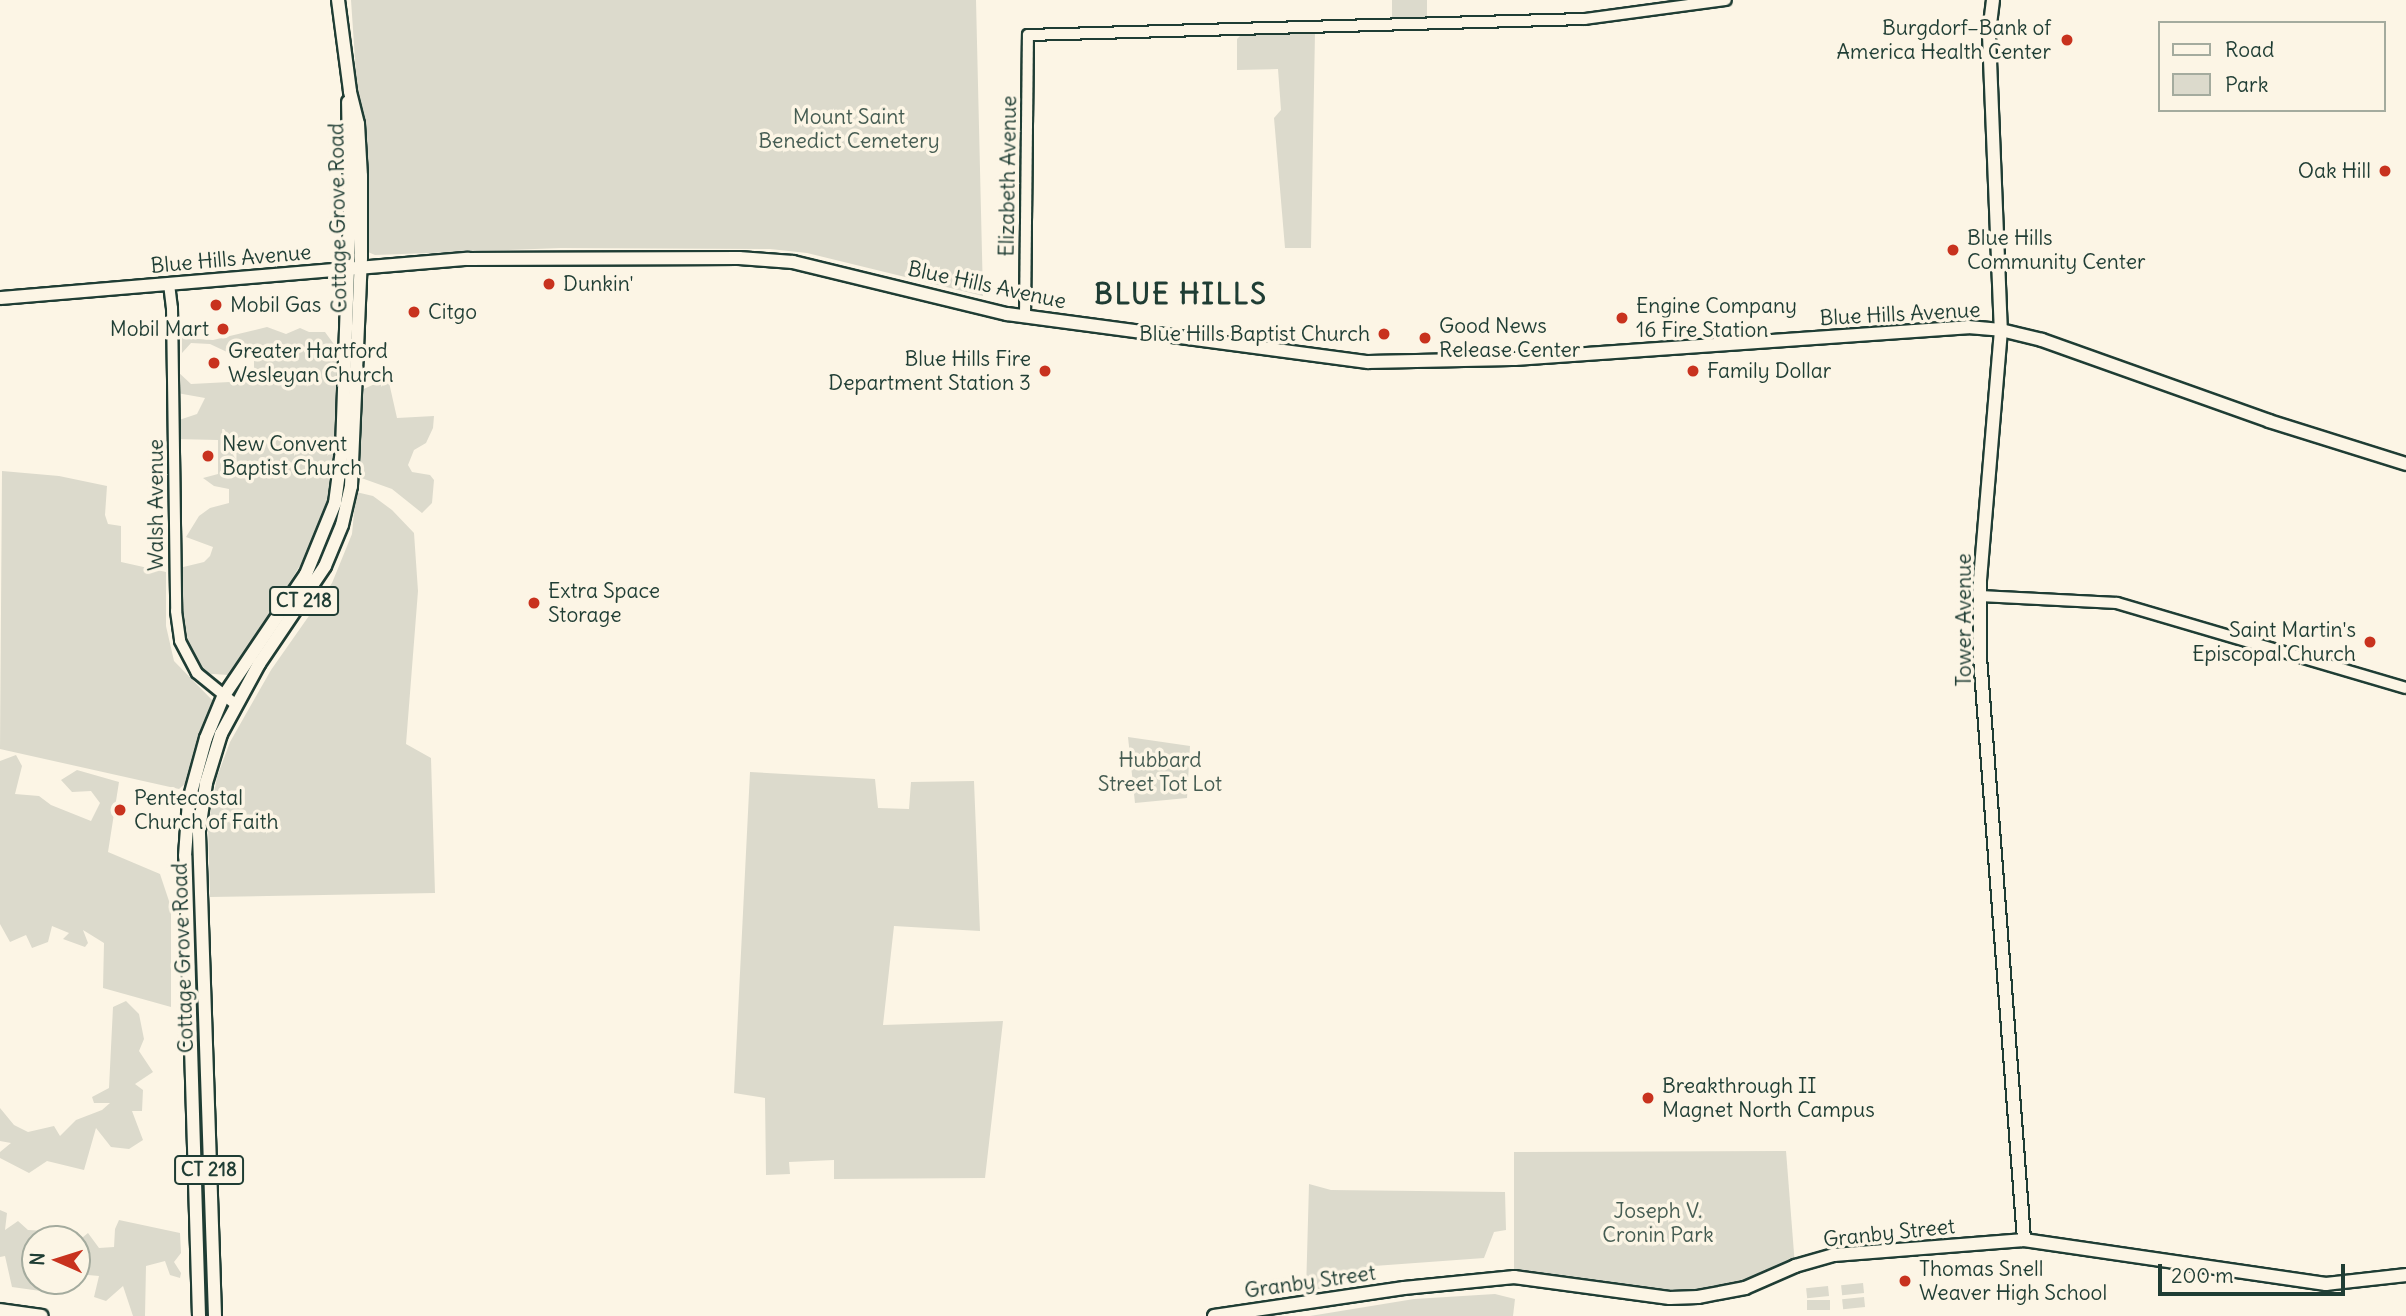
<!DOCTYPE html>
<html>
<head>
<meta charset="utf-8">
<style>
	body { margin:0 }
	#map { position:relative; width:2406px; height:1316px; overflow:hidden; background:#fcf5e5; font-family:Delius,sans-serif }
	div>[style] { position:absolute }
	[style*='--x'] { left:calc(var(--x)*1px); top:calc(var(--y)*1px); width:calc(var(--w)*1px); rotate:calc(var(--a)*1deg) }
	.green>* { inset:0; background:#dcdacc; transform-origin:0 0 }
	.roads { filter:drop-shadow(2px 0 #1f3d34) drop-shadow(-2px 0 #1f3d34) drop-shadow(0 2px #1f3d34) drop-shadow(0 -2px #1f3d34) }
	.minor>* { height:10px; margin:-5px; padding:0 5px; transform-origin:5px; border-radius:5px; background:#fcf5e5 }
	.major>* { height:12px; margin:-6px; padding:0 6px; transform-origin:6px; border-radius:6px; background:#fcf5e5 }
	.dots>* { width:19px; height:19px; translate:-50% -50%; box-sizing:border-box; border:4px solid #fcf5e5; border-radius:50% }
	span { translate:-50% -50%; white-space:nowrap; text-align:center; line-height:1.15; -webkit-text-stroke:7px #fcf5e5; paint-order:stroke }
	.shield-label span { padding:2px 5px; background:#fcf5e5; border:2px solid; border-radius:5px; -webkit-text-stroke-width:0 }
	.shield-label { font-size:19px; color:#1f3d34; font-weight:700 }
	.poi-label { font-size:21px; color:#1f3d34 }
	.right { translate:-100% -50%; text-align:right }
	.left { translate:0 -50%; text-align:left }
	.park-label { font-size:21px; color:#455c52 }
	.street-label { font-size:21px; color:#1f3d34 }
	.district-label { font-size:28px; color:#1f3d34; font-weight:700; letter-spacing:2px }
	.legend { position:absolute; left:2158px; top:21px; width:228px; height:91px; box-sizing:border-box; background:#fcf5e5; border:2px solid #a4ab9e; margin:0; padding:9px 12px; list-style:none; font-size:21px; color:#1f3d34 }
	.legend li { display:flex; align-items:center; gap:14px; height:35px }
	.legend b { width:35px; border:2px solid #a4ab9e }
	.north { position:absolute; left:21px; top:1225px; width:70px; height:70px; box-sizing:border-box; background:#fcf5e5; border:2px solid #a4ab9e; border-radius:50%; rotate:273deg; font-size:19px; font-weight:700; line-height:28px; text-align:center; color:#1f3d34 }
	.north::after { content:''; display:block; margin:auto; width:24px; height:32px; background:#c8321e; clip-path:polygon(50% 0,100% 100%,50% 72%,0 100%) }
	.scale { position:absolute; left:2158px; top:1264px; width:187px; height:32px; box-sizing:border-box; border:4px solid #1f3d34; border-top:0; padding-left:9px; font-size:21px; line-height:24px; white-space:nowrap; color:#1f3d34; -webkit-text-stroke:5px #fcf5e5; paint-order:stroke }
</style>
</head>
<body>
<div id="map">
	<div class="green">
		<div style="clip-path:polygon(351px 0,976px 0,983px 296px,807px 253px,770px 249px,561px 248px,375px 255px,368px 252px)"></div>
		<div style="left:1392px;top:0;width:35px;height:18px"></div>
		<div style="clip-path:polygon(1315px 33px,1311px 248px,1285px 248px,1274px 118px,1281px 110px,1278px 69px,1237px 70px,1237px 39px,1242px 34px)"></div>
		<div style="clip-path:polygon(267px 327px,286px 334px,300px 328px,309px 332px,325px 332px,341px 354px,336px 478px,323px 528px,255px 639px,229px 675px,197px 673px,186px 656px,175px 569px,204px 562px,210px 556px,213px 547px,186px 537px,199px 516px,210px 508px,229px 503px,229px 489px,214px 486px,203px 478px,218px 474px,218px 440px,175px 439px,176px 421px,197px 414px,205px 398px,177px 393px,177px 371px,191px 384px,249px 381px,254px 368px,254px 355px,227px 352px,210px 344px,191px 343px,182px 353px,182px 338px,213px 340px)"></div>
		<div style="clip-path:polygon(388px 378px,397px 418px,434px 416px,433px 428px,426px 443px,414px 450px,408px 465px,412px 472px,430px 475px,434px 480px,432px 503px,422px 513px,392px 489px,353px 475px,357px 392px)"></div>
		<div style="clip-path:polygon(2px 471px,59px 476px,107px 486px,105px 515px,108px 524px,121px 526px,121px 562px,166px 572px,166px 626px,174px 661px,213px 701px,186px 783px,179px 789px,0 749px)"></div>
		<div style="clip-path:polygon(356px 492px,373px 496px,392px 510px,414px 533px,418px 591px,406px 744px,431px 758px,435px 893px,210px 897px,208px 826px,217px 777px,230px 742px,271px 670px,332px 583px,352px 534px)"></div>
		<div style="clip-path:polygon(1128px 737px,1190px 746px,1187px 798px,1135px 803px)"></div>
		<div style="clip-path:polygon(16px 755px,22px 766px,15px 794px,39px 796px,51px 805px,91px 821px,100px 803px,91px 791px,72px 792px,61px 780px,77px 770px,119px 782px,108px 852px,160px 874px,171px 907px,171px 1007px,103px 988px,104px 943px,83px 930px,88px 943px,85px 947px,63px 939px,69px 933px,52px 926px,48px 942px,32px 948px,26px 935px,10px 942px,0 924px,0 761px)"></div>
		<div style="clip-path:polygon(750px 772px,875px 779px,878px 808px,909px 809px,911px 782px,974px 781px,980px 931px,894px 926px,883px 1025px,1003px 1021px,985px 1178px,834px 1179px,834px 1160px,789px 1162px,790px 1174px,766px 1175px,765px 1098px,734px 1093px)"></div>
		<div style="clip-path:polygon(126px 1001px,139px 1014px,144px 1039px,139px 1051px,153px 1072px,135px 1084px,143px 1090px,142px 1111px,132px 1111px,143px 1140px,129px 1149px,111px 1147px,96px 1128px,84px 1170px,47px 1161px,29px 1173px,0 1158px,0 1152px,11px 1143px,0 1141px,0 1108px,14px 1125px,28px 1132px,54px 1126px,60px 1136px,76px 1120px,102px 1110px,110px 1103px,94px 1103px,92px 1097px,109px 1088px,113px 1007px)"></div>
		<div style="clip-path:polygon(1786px 1151px,1795px 1266px,1698px 1297px,1514px 1277px,1514px 1152px)"></div>
		<div style="clip-path:polygon(1309px 1184px,1331px 1190px,1505px 1192px,1506px 1230px,1494px 1232px,1484px 1258px,1374px 1266px,1351px 1281px,1306px 1292px)"></div>
		<div style="clip-path:polygon(0 1210px,7px 1213px,5px 1230px,18px 1221px,28px 1230px,47px 1231px,48px 1239px,35px 1239px,35px 1281px,62px 1281px,55px 1293px,12px 1287px,5px 1256px,0 1257px)"></div>
		<div style="clip-path:polygon(119px 1220px,180px 1233px,181px 1253px,174px 1262px,181px 1273px,180px 1278px,170px 1275px,165px 1261px,146px 1266px,145px 1316px,133px 1316px,123px 1286px,106px 1301px,94px 1297px,99px 1276px,77px 1274px,77px 1242px,88px 1233px,99px 1248px,114px 1247px,115px 1229px)"></div>
		<div style="left:1863px;top:1283px;width:10px;height:22px;rotate:84deg"></div>
		<div style="left:1828px;top:1286px;width:10px;height:22px;rotate:84deg"></div>
		<div style="clip-path:polygon(1495px 1294px,1515px 1299px,1513px 1316px,1310px 1316px,1414px 1299px)"></div>
		<div style="left:1864px;top:1297px;width:10px;height:22px;rotate:84deg"></div>
		<div style="left:1830px;top:1300px;width:10px;height:23px;rotate:90deg"></div>
	</div>
	<div class="roads">
		<div class="minor">
			<div style="--x:169;--y:284;--w:24;--a:83"></div>
			<div style="--x:172;--y:308;--w:303;--a:89.2"></div>
			<div style="--x:176;--y:611;--w:30;--a:82"></div>
			<div style="--x:180;--y:641;--w:36;--a:62"></div>
			<div style="--x:197;--y:673;--w:49;--a:39.2"></div>
			<div style="--x:1025;--y:317;--w:282;--a:-89.4"></div>
			<div style="--x:1028;--y:35;--w:557;--a:-1.65"></div>
			<div style="--x:1585;--y:19;--w:142;--a:-7.7"></div>
			<div style="--x:1980;--y:596;--w:137;--a:2.9"></div>
			<div style="--x:2117;--y:603;--w:301;--a:16.4"></div>
		</div>
		<div class="major">
			<div style="--x:1993;--y:0;--w:35;--a:97"></div>
			<div style="--x:1989;--y:35;--w:295;--a:87.7"></div>
			<div style="--x:2001;--y:330;--w:250;--a:94.8"></div>
			<div style="--x:1980;--y:579;--w:78;--a:90"></div>
			<div style="--x:1980;--y:657;--w:585;--a:85.68"></div>
			<div style="--x:0;--y:298;--w:469;--a:-4.8"></div>
			<div style="--x:467;--y:259;--w:272;--a:-0.2"></div>
			<div style="--x:739;--y:258;--w:54;--a:4.2"></div>
			<div style="--x:793;--y:262;--w:220;--a:13.7"></div>
			<div style="--x:1007;--y:314;--w:364;--a:7.6"></div>
			<div style="--x:1368;--y:362;--w:147;--a:-1.2"></div>
			<div style="--x:1515;--y:359;--w:454;--a:-4"></div>
			<div style="--x:1968;--y:327;--w:33;--a:5"></div>
			<div style="--x:2001;--y:330;--w:42;--a:13.7"></div>
			<div style="--x:2042;--y:340;--w:241;--a:19.6"></div>
			<div style="--x:2269;--y:421;--w:144;--a:17.4"></div>
			<div style="--x:0;--y:1310;--w:42;--a:8.1"></div>
			<div style="--x:199;--y:1316;--w:460;--a:-91.7"></div>
			<div style="--x:185;--y:856;--w:56;--a:-85.9"></div>
			<div style="--x:189;--y:800;--w:64;--a:-74.7"></div>
			<div style="--x:206;--y:738;--w:44;--a:-67.5"></div>
			<div style="--x:223;--y:697;--w:148;--a:-56"></div>
			<div style="--x:306;--y:574;--w:77;--a:-67.8"></div>
			<div style="--x:335;--y:503;--w:53;--a:-82.5"></div>
			<div style="--x:342;--y:450;--w:238;--a:-88.1"></div>
			<div style="--x:350;--y:212;--w:110;--a:-91"></div>
			<div style="--x:215;--y:1316;--w:486;--a:-91.9"></div>
			<div style="--x:199;--y:830;--w:48;--a:-81.5"></div>
			<div style="--x:206;--y:783;--w:51;--a:-73"></div>
			<div style="--x:221;--y:734;--w:80;--a:-61.5"></div>
			<div style="--x:259;--y:664;--w:118;--a:-56"></div>
			<div style="--x:325;--y:566;--w:44;--a:-67.5"></div>
			<div style="--x:342;--y:525;--w:40;--a:-77"></div>
			<div style="--x:351;--y:486;--w:228;--a:-87.5"></div>
			<div style="--x:361;--y:258;--w:82;--a:-90"></div>
			<div style="--x:361;--y:176;--w:52;--a:-93.3"></div>
			<div style="--x:358;--y:124;--w:34;--a:-104"></div>
			<div style="--x:350;--y:91;--w:92;--a:-97.5"></div>
			<div style="--x:1214;--y:1316;--w:192;--a:-8.4"></div>
			<div style="--x:1404;--y:1288;--w:111;--a:-5.7"></div>
			<div style="--x:1514;--y:1277;--w:157;--a:7.7"></div>
			<div style="--x:1670;--y:1298;--w:28;--a:-2"></div>
			<div style="--x:1698;--y:1297;--w:48;--a:-10.8"></div>
			<div style="--x:1745;--y:1288;--w:55;--a:-23.7"></div>
			<div style="--x:1795;--y:1266;--w:41;--a:-15.8"></div>
			<div style="--x:1834;--y:1255;--w:191;--a:-4.5"></div>
			<div style="--x:2024;--y:1240;--w:305;--a:8.3"></div>
			<div style="--x:2326;--y:1284;--w:81;--a:-6.4"></div>
		</div>
	</div>
	<div class="dots">
		<div style="left:2067px;top:40px;background:#c8321e"></div>
		<div style="left:2385px;top:171px;background:#c8321e"></div>
		<div style="left:1953px;top:250px;background:#c8321e"></div>
		<div style="left:549px;top:284px;background:#c8321e"></div>
		<div style="left:216px;top:305px;background:#c8321e"></div>
		<div style="left:414px;top:312px;background:#c8321e"></div>
		<div style="left:1622px;top:318px;background:#c8321e"></div>
		<div style="left:223px;top:329px;background:#c8321e"></div>
		<div style="left:1384px;top:334px;background:#c8321e"></div>
		<div style="left:1425px;top:338px;background:#c8321e"></div>
		<div style="left:214px;top:363px;background:#c8321e"></div>
		<div style="left:1045px;top:371px;background:#c8321e"></div>
		<div style="left:1693px;top:371px;background:#c8321e"></div>
		<div style="left:208px;top:456px;background:#c8321e"></div>
		<div style="left:534px;top:603px;background:#c8321e"></div>
		<div style="left:2370px;top:642px;background:#c8321e"></div>
		<div style="left:120px;top:810px;background:#c8321e"></div>
		<div style="left:1648px;top:1098px;background:#c8321e"></div>
		<div style="left:1905px;top:1281px;background:#c8321e"></div>
	</div>
	<div class="shield-label">
		<span style="left:304px;top:601px">CT 218</span>
		<span style="left:209px;top:1170px">CT 218</span>
	</div>
	<div class="poi-label">
		<span class="right" style="left:2051px;top:40px">Burgdorf–Bank of<br>America Health Center</span>
		<span class="right" style="left:2371px;top:171px">Oak Hill</span>
		<span class="left" style="left:1967px;top:250px">Blue Hills<br>Community Center</span>
		<span class="left" style="left:563px;top:284px">Dunkin'</span>
		<span class="left" style="left:230px;top:305px">Mobil Gas</span>
		<span class="left" style="left:1636px;top:318px">Engine Company<br>16 Fire Station</span>
		<span class="left" style="left:428px;top:312px">Citgo</span>
		<span class="left" style="left:1439px;top:338px">Good News<br>Release Center</span>
		<span class="right" style="left:209px;top:329px">Mobil Mart</span>
		<span class="right" style="left:1370px;top:334px">Blue Hills Baptist Church</span>
		<span class="left" style="left:228px;top:363px">Greater Hartford<br>Wesleyan Church</span>
		<span class="right" style="left:1031px;top:371px">Blue Hills Fire<br>Department Station 3</span>
		<span class="left" style="left:1707px;top:371px">Family Dollar</span>
		<span class="left" style="left:222px;top:456px">New Convent<br>Baptist Church</span>
		<span class="left" style="left:548px;top:603px">Extra Space<br>Storage</span>
		<span class="right" style="left:2356px;top:642px">Saint Martin's<br>Episcopal Church</span>
		<span class="left" style="left:134px;top:810px">Pentecostal<br>Church of Faith</span>
		<span class="left" style="left:1662px;top:1098px">Breakthrough II<br>Magnet North Campus</span>
		<span class="left" style="left:1919px;top:1281px">Thomas Snell<br>Weaver High School</span>
	</div>
	<div class="park-label">
		<span style="left:849px;top:129px">Mount Saint<br>Benedict Cemetery</span>
		<span style="left:1160px;top:772px">Hubbard<br>Street Tot Lot</span>
		<span style="left:1658px;top:1223px">Joseph V.<br>Cronin Park</span>
	</div>
	<div class="street-label">
		<span style="left:1008px;top:176px;rotate:-89deg">Elizabeth Avenue</span>
		<span style="left:338px;top:218px;rotate:-91deg">Cottage Grove Road</span>
		<span style="left:231px;top:259px;rotate:-5deg">Blue Hills Avenue</span>
		<span style="left:987px;top:285px;rotate:12deg">Blue Hills Avenue</span>
		<span style="left:1900px;top:314px;rotate:-3deg">Blue Hills Avenue</span>
		<span style="left:156px;top:505px;rotate:-90deg">Walsh Avenue</span>
		<span style="left:1964px;top:620px;rotate:-90deg">Tower Avenue</span>
		<span style="left:183px;top:958px;rotate:-92deg">Cottage Grove Road</span>
		<span style="left:1889px;top:1233px;rotate:-6deg">Granby Street</span>
		<span style="left:1310px;top:1282px;rotate:-8deg">Granby Street</span>
	</div>
	<div class="district-label">
		<span style="left:1181px;top:294px">BLUE HILLS</span>
	</div>
	<ul class="legend">
	<li><b style="height:9px;background:#fcf5e5"></b>Road</li>
	<li><b style="height:19px;background:#dcdacc"></b>Park</li>
	</ul>
	<div class="north">N</div>
	<div class="scale">200 m</div>
</div>
</body>
</html>
